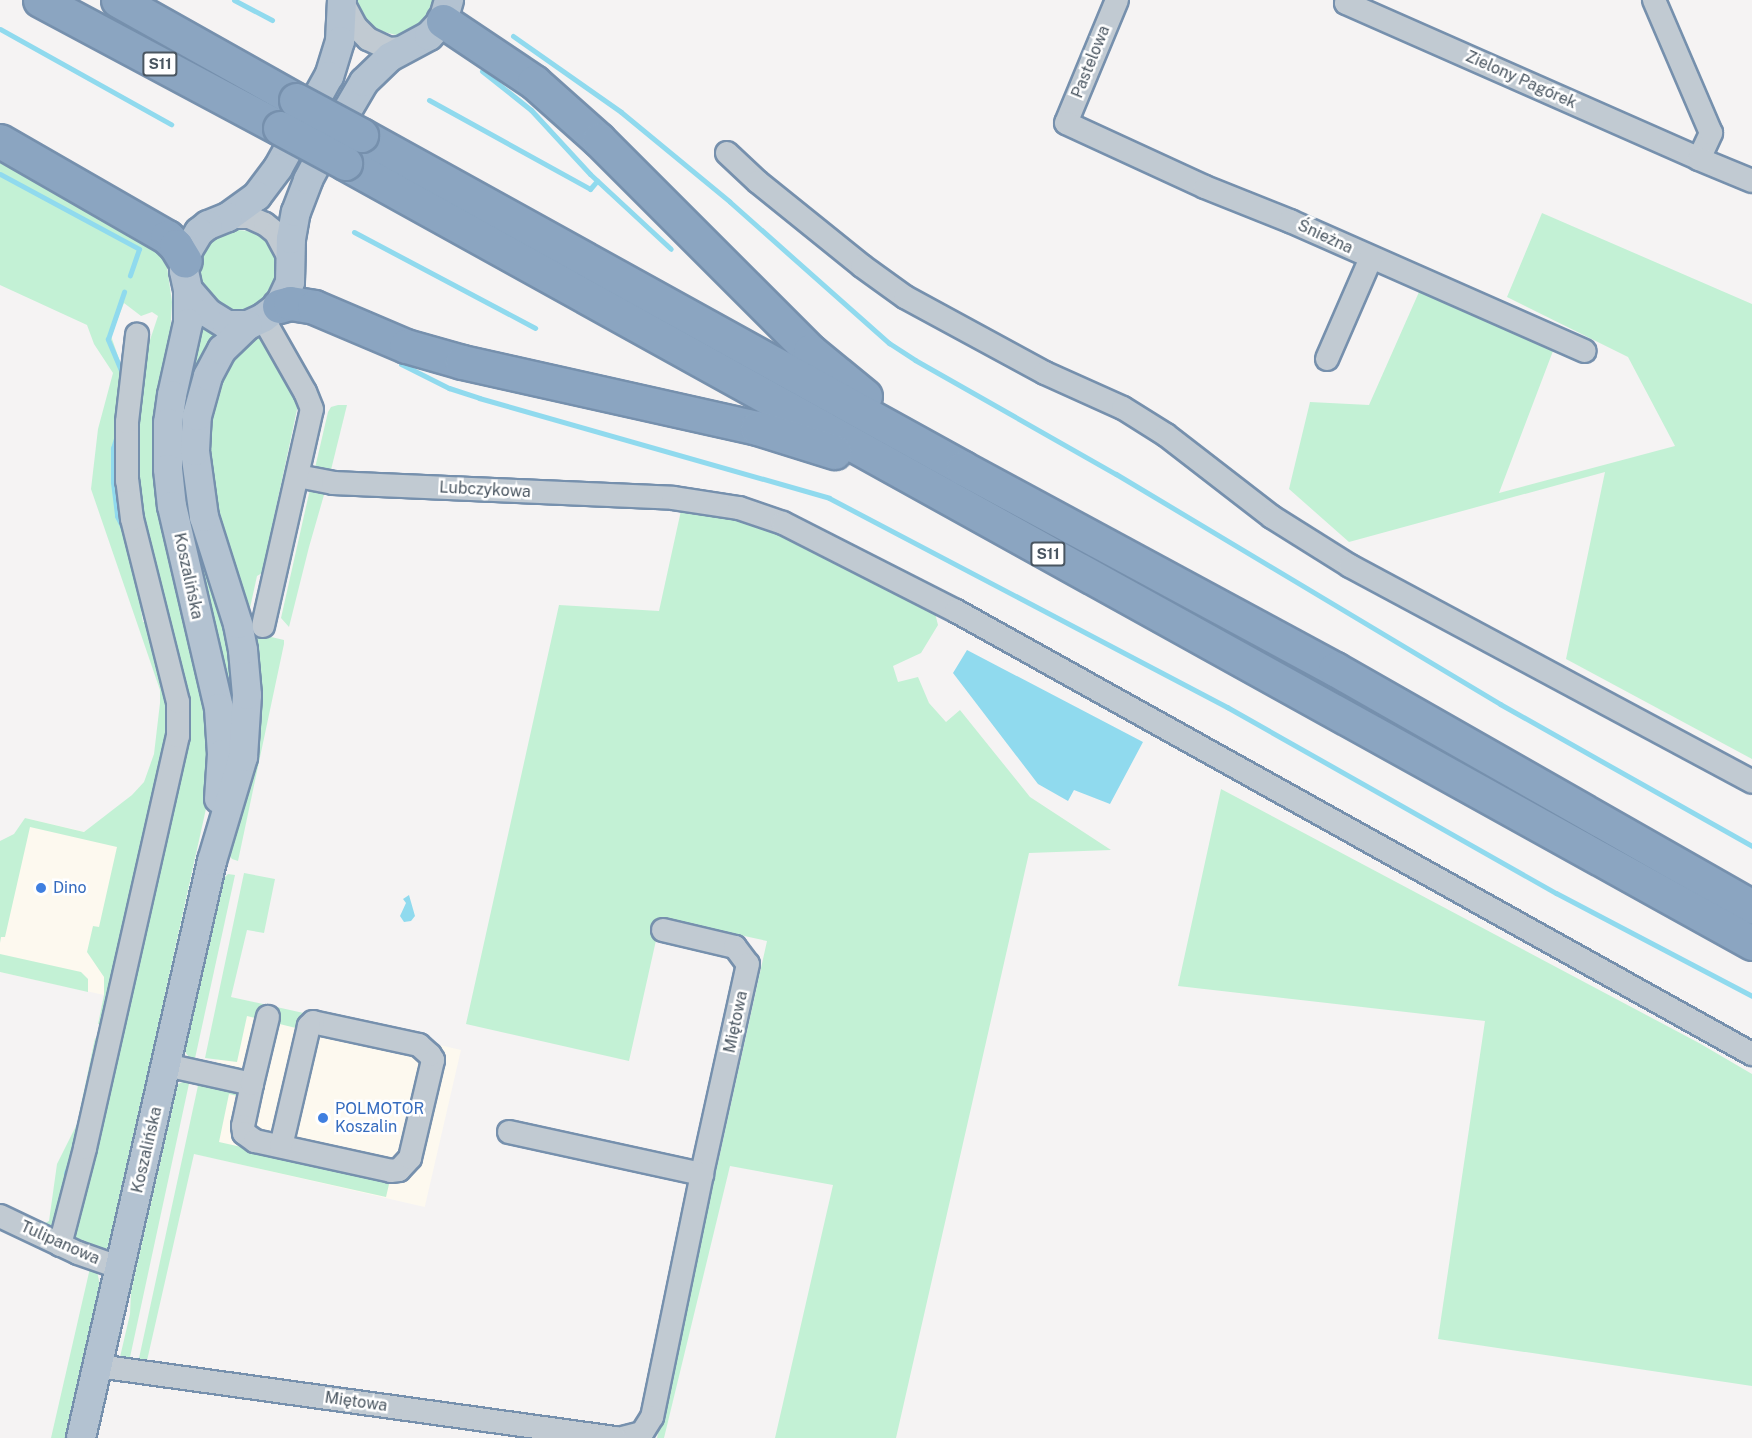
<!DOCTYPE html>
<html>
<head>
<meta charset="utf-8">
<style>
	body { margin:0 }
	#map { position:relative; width:1752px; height:1438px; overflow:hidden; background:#f5f3f3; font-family:"Public Sans",sans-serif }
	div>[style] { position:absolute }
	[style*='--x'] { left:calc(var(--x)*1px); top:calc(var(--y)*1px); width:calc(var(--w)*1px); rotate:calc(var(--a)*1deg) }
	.commercial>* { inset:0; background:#fdf9ef; transform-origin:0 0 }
	.green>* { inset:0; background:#c3f1d5; transform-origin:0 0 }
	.round { border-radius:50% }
	.water>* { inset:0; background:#90daee }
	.stream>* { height:5px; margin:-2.5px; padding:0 2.5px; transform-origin:2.5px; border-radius:2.5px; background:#90daee }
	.roads { filter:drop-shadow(2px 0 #7690ad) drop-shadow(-2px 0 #7690ad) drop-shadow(0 2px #7690ad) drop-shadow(0 -2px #7690ad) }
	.minor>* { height:22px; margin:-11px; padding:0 11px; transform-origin:11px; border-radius:11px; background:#c1cad2 }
	.major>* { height:28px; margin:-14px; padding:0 14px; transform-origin:14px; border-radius:14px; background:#b3c2d1 }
	.highway>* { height:33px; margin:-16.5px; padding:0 16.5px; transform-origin:16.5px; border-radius:16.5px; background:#8ba5c1 }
	.bridges { filter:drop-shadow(2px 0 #7690ad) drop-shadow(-2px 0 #7690ad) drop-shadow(0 2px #7690ad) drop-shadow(0 -2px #7690ad) }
	.highway-bridge>* { height:33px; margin:-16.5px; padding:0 16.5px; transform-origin:16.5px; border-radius:16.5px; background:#8ba5c1 }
	.dots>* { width:16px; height:16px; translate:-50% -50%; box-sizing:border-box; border:3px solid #fff; border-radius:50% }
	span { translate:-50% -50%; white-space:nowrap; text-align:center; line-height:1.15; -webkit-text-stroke:5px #fff; paint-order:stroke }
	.shield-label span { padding:2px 4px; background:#fff; border:2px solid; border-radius:4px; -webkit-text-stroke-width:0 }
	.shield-label { font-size:15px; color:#4a5661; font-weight:700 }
	.street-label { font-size:16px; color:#4a5661 }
	.shop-label { font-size:16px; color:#366cbe }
	.left { translate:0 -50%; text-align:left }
</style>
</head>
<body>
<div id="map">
	<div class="commercial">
		<div style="clip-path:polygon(25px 818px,138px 844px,104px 995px,0 972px,0 925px)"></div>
		<div style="left:231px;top:997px;width:236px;height:161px;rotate:13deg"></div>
	</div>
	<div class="green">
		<div style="clip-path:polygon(354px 0,436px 0,425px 23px,396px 35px,373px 29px,363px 20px)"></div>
		<div style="clip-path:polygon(0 158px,151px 247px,161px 255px,167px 267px,172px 302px,170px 338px,154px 419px,152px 459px,156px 502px,164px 536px,201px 678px,213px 777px,110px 1243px,106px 1249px,97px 1252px,80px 1246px,71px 1234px,177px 770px,186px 754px,191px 725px,187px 686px,179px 673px,152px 572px,134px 483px,133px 441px,141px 378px,146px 352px,158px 316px,152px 312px,141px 316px,124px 303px,111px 336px,126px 379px,117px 446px,122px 512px,127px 525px,147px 607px,141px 610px,143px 622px,152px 622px,169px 693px,172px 724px,107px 1025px,98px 1024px,104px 995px,104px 977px,87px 952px,93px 926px,99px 927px,117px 847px,30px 827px,5px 937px,1px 937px,0 943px,0 841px,14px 834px,25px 818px,84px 832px,132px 795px,144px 782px,154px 754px,160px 703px,160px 690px,91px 489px,98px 429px,113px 373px,94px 344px,87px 325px,0 285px)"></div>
		<div style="clip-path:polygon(1542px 213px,1752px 304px,1752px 759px,1566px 659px,1605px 472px,1349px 542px,1289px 489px,1310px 402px,1369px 405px,1419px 292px,1553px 351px,1499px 493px,1675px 446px,1628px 357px,1507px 297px)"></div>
		<div class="round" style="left:198px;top:230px;width:80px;height:80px"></div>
		<div style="clip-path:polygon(199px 327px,218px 336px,196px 378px,228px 614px,236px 754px,182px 497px,178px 426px)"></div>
		<div style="clip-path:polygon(251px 338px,259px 338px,266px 343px,298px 399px,298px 405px,262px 573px,257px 576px,250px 608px,252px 623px,267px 636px,284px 640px,284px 644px,238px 861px,232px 859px,229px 855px,247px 772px,207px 435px,221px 374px)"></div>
		<div style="clip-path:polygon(338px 405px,347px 405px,329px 478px,315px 468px,328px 412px,331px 407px)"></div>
		<div style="clip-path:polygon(326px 488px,309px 547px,289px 627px,281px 618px,310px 489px)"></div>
		<div style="clip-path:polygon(682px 506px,733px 516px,778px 532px,935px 613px,938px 625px,921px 653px,893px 666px,898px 682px,918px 677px,929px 703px,946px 722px,960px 710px,1030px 797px,1111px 850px,1029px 853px,896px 1438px,775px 1438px,833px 1185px,730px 1166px,664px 1438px,657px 1438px,767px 941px,661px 918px,629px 1061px,466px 1024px,559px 605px,659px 611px)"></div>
		<div style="left:1060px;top:534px;width:791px;height:11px;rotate:29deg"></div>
		<div style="clip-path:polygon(1221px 789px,1699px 1043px,1752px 1074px,1752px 1386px,1438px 1339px,1485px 1021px,1178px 986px)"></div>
		<div style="clip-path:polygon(244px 873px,275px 879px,264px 933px,247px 930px,231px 997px,421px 1039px,300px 1029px,247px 1016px,237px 1062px,205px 1058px)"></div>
		<div style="clip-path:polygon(228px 874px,235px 875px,194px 1063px,185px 1052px,223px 879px)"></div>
		<div style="clip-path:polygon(0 954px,81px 972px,88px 979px,88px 992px,0 972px)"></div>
		<div style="clip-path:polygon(95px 1038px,103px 1041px,55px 1227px,50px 1229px,40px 1226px,49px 1221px,57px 1164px,77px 1124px)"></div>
		<div style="clip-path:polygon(190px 1079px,129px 1362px,120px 1357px,130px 1314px,131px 1292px,178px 1084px)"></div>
		<div style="clip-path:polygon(199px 1081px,238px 1090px,242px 1097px,229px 1094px,219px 1142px,390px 1180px,386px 1197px,194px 1154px,146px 1365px,138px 1363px)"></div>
		<div style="clip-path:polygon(90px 1268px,97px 1271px,101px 1290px,67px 1438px,51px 1438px)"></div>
	</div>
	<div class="water">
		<div style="clip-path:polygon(967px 650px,1143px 742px,1110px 804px,1074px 790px,1068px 801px,1038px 784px,953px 673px)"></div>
		<div style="clip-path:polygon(409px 895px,415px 916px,411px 921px,404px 922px,400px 916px,406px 903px,403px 899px)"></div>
	</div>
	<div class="stream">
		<div style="--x:234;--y:0;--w:43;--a:27.8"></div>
		<div style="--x:0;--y:29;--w:196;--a:29.1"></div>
		<div style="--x:513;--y:36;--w:132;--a:35.1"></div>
		<div style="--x:621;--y:112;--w:141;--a:39.5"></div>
		<div style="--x:730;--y:202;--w:213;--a:41.6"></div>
		<div style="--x:889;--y:343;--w:31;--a:33"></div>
		<div style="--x:915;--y:360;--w:231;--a:29.6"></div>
		<div style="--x:1116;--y:474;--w:448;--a:30.9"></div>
		<div style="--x:1500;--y:704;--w:289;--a:29.4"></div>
		<div style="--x:482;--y:71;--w:63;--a:38.5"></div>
		<div style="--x:531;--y:110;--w:87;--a:47.3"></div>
		<div style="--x:590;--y:174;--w:110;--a:42.8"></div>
		<div style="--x:429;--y:100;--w:184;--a:28.9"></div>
		<div style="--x:590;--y:189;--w:11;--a:-49"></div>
		<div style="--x:0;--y:174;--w:158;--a:28.3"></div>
		<div style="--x:139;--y:249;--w:28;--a:109"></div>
		<div style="--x:354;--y:232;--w:205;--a:27.9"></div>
		<div style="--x:401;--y:364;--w:54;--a:26.6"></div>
		<div style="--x:449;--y:388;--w:32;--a:18"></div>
		<div style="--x:479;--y:398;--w:364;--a:15.9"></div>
		<div style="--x:829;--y:498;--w:450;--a:27.7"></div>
		<div style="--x:1227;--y:707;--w:378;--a:29.5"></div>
		<div style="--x:1556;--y:893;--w:221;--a:27.7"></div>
		<div style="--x:123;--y:375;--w:39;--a:-113"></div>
		<div style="--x:108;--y:339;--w:50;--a:-71.2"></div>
		<div style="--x:117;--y:435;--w:14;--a:107"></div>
		<div style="--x:113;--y:448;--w:34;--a:90"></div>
		<div style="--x:113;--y:482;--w:34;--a:83"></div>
		<div style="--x:117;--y:516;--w:13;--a:63"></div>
		<div style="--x:66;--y:1173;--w:28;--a:-69"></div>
	</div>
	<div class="roads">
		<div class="minor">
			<div style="--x:1117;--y:0;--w:133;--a:112.5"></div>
			<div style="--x:1066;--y:123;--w:153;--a:24.7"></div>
			<div style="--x:1205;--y:187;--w:92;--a:21.8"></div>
			<div style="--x:1290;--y:221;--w:322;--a:23.8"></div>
			<div style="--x:1347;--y:0;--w:3;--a:108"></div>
			<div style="--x:1346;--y:3;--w:386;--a:23.8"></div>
			<div style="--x:1699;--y:159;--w:29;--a:-65"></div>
			<div style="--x:1711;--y:133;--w:145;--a:-113.2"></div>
			<div style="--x:342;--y:1;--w:30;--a:62"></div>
			<div style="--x:356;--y:27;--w:17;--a:45"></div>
			<div style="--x:368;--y:39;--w:23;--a:25"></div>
			<div style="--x:389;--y:49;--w:14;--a:-4"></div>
			<div style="--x:727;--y:153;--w:42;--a:43.1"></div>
			<div style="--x:758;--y:182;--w:134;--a:38.9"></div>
			<div style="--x:862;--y:266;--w:53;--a:35.8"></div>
			<div style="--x:905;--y:297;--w:159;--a:28.5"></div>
			<div style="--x:1045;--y:373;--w:85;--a:24.2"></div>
			<div style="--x:1123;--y:408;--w:51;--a:32.1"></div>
			<div style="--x:1166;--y:435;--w:134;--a:37.7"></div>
			<div style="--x:1272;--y:517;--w:92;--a:32.1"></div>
			<div style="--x:1350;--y:566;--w:456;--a:28.2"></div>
			<div style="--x:1699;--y:159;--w:57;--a:22.5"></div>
			<div style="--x:228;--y:217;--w:21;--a:0"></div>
			<div style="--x:249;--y:217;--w:17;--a:24"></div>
			<div style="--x:265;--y:224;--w:14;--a:39"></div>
			<div style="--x:276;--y:233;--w:32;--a:62"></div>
			<div style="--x:1327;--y:359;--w:110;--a:-66.5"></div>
			<div style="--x:298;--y:476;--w:36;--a:11"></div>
			<div style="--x:333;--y:483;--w:340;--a:2.5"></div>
			<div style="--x:673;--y:498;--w:67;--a:8.6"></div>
			<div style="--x:739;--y:508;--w:46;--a:18.8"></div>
			<div style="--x:783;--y:523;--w:194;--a:27"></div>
			<div style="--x:956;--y:611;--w:911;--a:29.1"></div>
			<div style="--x:263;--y:626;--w:222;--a:-77.3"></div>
			<div style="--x:312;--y:409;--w:18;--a:-112"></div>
			<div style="--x:305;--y:392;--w:85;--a:-119.6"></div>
			<div style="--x:663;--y:930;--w:74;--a:13.3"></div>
			<div style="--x:735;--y:947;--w:21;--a:53"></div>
			<div style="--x:748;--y:964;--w:215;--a:102.4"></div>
			<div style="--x:166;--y:1065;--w:88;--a:12.5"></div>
			<div style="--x:252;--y:1084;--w:43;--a:102.1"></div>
			<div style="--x:243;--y:1126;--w:7;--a:82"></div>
			<div style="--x:244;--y:1133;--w:14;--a:36"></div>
			<div style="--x:255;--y:1141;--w:139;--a:12.4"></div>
			<div style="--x:391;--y:1171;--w:8;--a:-7"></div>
			<div style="--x:399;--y:1170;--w:16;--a:-47"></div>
			<div style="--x:410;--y:1158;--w:101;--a:-76.8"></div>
			<div style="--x:433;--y:1060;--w:6;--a:-121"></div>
			<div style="--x:430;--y:1055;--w:15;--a:-138"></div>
			<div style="--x:419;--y:1045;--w:108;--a:-167.8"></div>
			<div style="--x:313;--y:1022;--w:6;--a:135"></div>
			<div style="--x:309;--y:1026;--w:123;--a:103.1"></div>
			<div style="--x:252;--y:1084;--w:69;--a:-76.6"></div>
			<div style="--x:509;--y:1132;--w:198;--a:12.3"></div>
			<div style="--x:702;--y:1174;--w:248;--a:101.6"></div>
			<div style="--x:652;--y:1417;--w:19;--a:122"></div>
			<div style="--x:642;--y:1433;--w:21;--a:166"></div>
			<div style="--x:0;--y:1216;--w:86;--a:25.4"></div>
			<div style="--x:78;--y:1253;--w:46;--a:19.2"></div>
			<div style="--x:60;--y:1245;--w:100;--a:-75.5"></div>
			<div style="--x:85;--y:1148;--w:422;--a:-77.3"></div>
			<div style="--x:178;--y:736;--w:34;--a:-90"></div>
			<div style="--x:178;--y:702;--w:189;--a:-104.1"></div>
			<div style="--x:132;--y:519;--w:38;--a:-97"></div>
			<div style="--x:127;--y:481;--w:59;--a:-90"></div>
			<div style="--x:127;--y:422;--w:88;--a:-83.4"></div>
			<div style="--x:98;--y:1366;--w:522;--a:7.93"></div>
		</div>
		<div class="major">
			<div style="--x:342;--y:0;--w:41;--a:92.8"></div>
			<div style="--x:340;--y:41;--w:37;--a:107"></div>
			<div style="--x:329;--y:76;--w:105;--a:119"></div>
			<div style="--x:278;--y:168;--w:35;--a:127"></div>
			<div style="--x:257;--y:196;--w:36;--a:144"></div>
			<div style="--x:228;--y:217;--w:22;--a:158"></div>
			<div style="--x:208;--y:225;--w:11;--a:142"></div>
			<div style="--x:199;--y:232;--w:21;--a:121"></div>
			<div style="--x:188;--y:250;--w:21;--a:101"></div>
			<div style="--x:184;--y:271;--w:19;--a:78"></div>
			<div style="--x:188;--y:290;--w:30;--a:49"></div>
			<div style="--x:208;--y:313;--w:22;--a:32"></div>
			<div style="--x:227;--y:325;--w:21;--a:0"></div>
			<div style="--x:248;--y:325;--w:17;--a:-25"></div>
			<div style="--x:263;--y:318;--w:20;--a:-37"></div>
			<div style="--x:279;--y:306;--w:26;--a:-65"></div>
			<div style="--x:290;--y:282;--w:43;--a:-88.7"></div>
			<div style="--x:291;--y:239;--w:27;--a:-80"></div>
			<div style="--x:296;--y:212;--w:34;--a:-69"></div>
			<div style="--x:308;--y:180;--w:32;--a:-62"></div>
			<div style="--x:323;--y:152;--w:81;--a:-59.6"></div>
			<div style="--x:364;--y:82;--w:36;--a:-44"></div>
			<div style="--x:390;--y:57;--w:44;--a:-28.3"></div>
			<div style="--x:429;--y:36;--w:21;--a:-47"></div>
			<div style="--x:443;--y:21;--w:22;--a:-74"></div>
			<div style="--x:188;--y:290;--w:33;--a:90"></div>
			<div style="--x:188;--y:323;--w:74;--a:102.5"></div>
			<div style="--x:172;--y:395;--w:28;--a:98"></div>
			<div style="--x:168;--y:423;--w:46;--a:90"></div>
			<div style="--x:168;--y:469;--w:37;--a:84"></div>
			<div style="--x:172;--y:506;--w:207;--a:76.9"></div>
			<div style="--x:219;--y:708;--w:46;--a:86.3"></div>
			<div style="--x:222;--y:754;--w:45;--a:93.8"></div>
			<div style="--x:81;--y:1438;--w:592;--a:-77.21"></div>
			<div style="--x:212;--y:861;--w:109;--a:-73.4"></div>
			<div style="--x:243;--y:757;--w:62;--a:-86.3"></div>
			<div style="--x:247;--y:695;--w:45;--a:-95.1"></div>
			<div style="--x:243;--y:650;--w:26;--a:-101"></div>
			<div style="--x:238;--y:624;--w:112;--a:-107.6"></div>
			<div style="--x:204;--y:517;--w:67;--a:-97.8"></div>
			<div style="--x:195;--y:451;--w:35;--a:-87"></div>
			<div style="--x:197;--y:416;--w:41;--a:-74.6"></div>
			<div style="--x:208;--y:376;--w:30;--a:-62"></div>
			<div style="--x:222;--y:350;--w:36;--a:-44"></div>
		</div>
		<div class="highway">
			<div style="--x:40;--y:0;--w:272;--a:28.1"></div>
			<div style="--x:118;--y:0;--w:204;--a:29.3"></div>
			<div style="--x:443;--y:21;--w:110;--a:33.8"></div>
			<div style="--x:534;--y:82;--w:87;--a:41.7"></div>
			<div style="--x:599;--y:140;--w:298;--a:45"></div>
			<div style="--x:810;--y:351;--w:71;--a:39.3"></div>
			<div style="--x:361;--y:135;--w:688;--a:28.95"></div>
			<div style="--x:963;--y:468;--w:423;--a:28.4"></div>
			<div style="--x:1335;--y:669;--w:480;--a:29.7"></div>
			<div style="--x:0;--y:141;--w:193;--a:29.9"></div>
			<div style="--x:167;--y:237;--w:13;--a:45"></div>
			<div style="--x:176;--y:246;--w:17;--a:59"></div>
			<div style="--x:345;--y:163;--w:1609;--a:29"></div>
			<div style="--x:279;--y:306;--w:11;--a:-15"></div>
			<div style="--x:290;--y:303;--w:24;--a:9"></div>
			<div style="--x:314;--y:307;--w:100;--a:23"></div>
			<div style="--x:406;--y:346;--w:58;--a:15.9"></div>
			<div style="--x:462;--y:362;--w:302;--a:12.6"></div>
			<div style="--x:757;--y:428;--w:81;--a:17.3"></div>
		</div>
	</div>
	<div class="bridges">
		<div class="highway-bridge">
			<div style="--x:296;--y:100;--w:74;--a:28.3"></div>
			<div style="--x:280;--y:128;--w:74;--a:28.3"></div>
		</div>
	</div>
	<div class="dots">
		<div style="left:41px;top:888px;background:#3f7fe0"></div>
		<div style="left:323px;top:1118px;background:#3f7fe0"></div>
	</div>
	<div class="shield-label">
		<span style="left:160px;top:64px">S11</span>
		<span style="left:1048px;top:554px">S11</span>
	</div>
	<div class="street-label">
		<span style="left:1091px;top:62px;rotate:-68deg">Pastelowa</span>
		<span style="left:1521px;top:80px;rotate:24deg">Zielony Pagórek</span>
		<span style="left:1325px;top:237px;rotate:25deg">Śnieżna</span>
		<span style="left:485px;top:490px;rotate:3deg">Lubczykowa</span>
		<span style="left:188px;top:576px;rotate:78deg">Koszalińska</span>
		<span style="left:736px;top:1022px;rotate:-78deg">Miętowa</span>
		<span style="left:147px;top:1150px;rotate:-77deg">Koszalińska</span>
		<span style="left:60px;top:1243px;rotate:24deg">Tulipanowa</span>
		<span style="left:356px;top:1402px;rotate:8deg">Miętowa</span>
	</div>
	<div class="shop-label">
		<span class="left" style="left:53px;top:888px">Dino</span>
		<span class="left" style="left:335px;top:1118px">POLMOTOR<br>Koszalin</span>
	</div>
</div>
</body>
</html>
